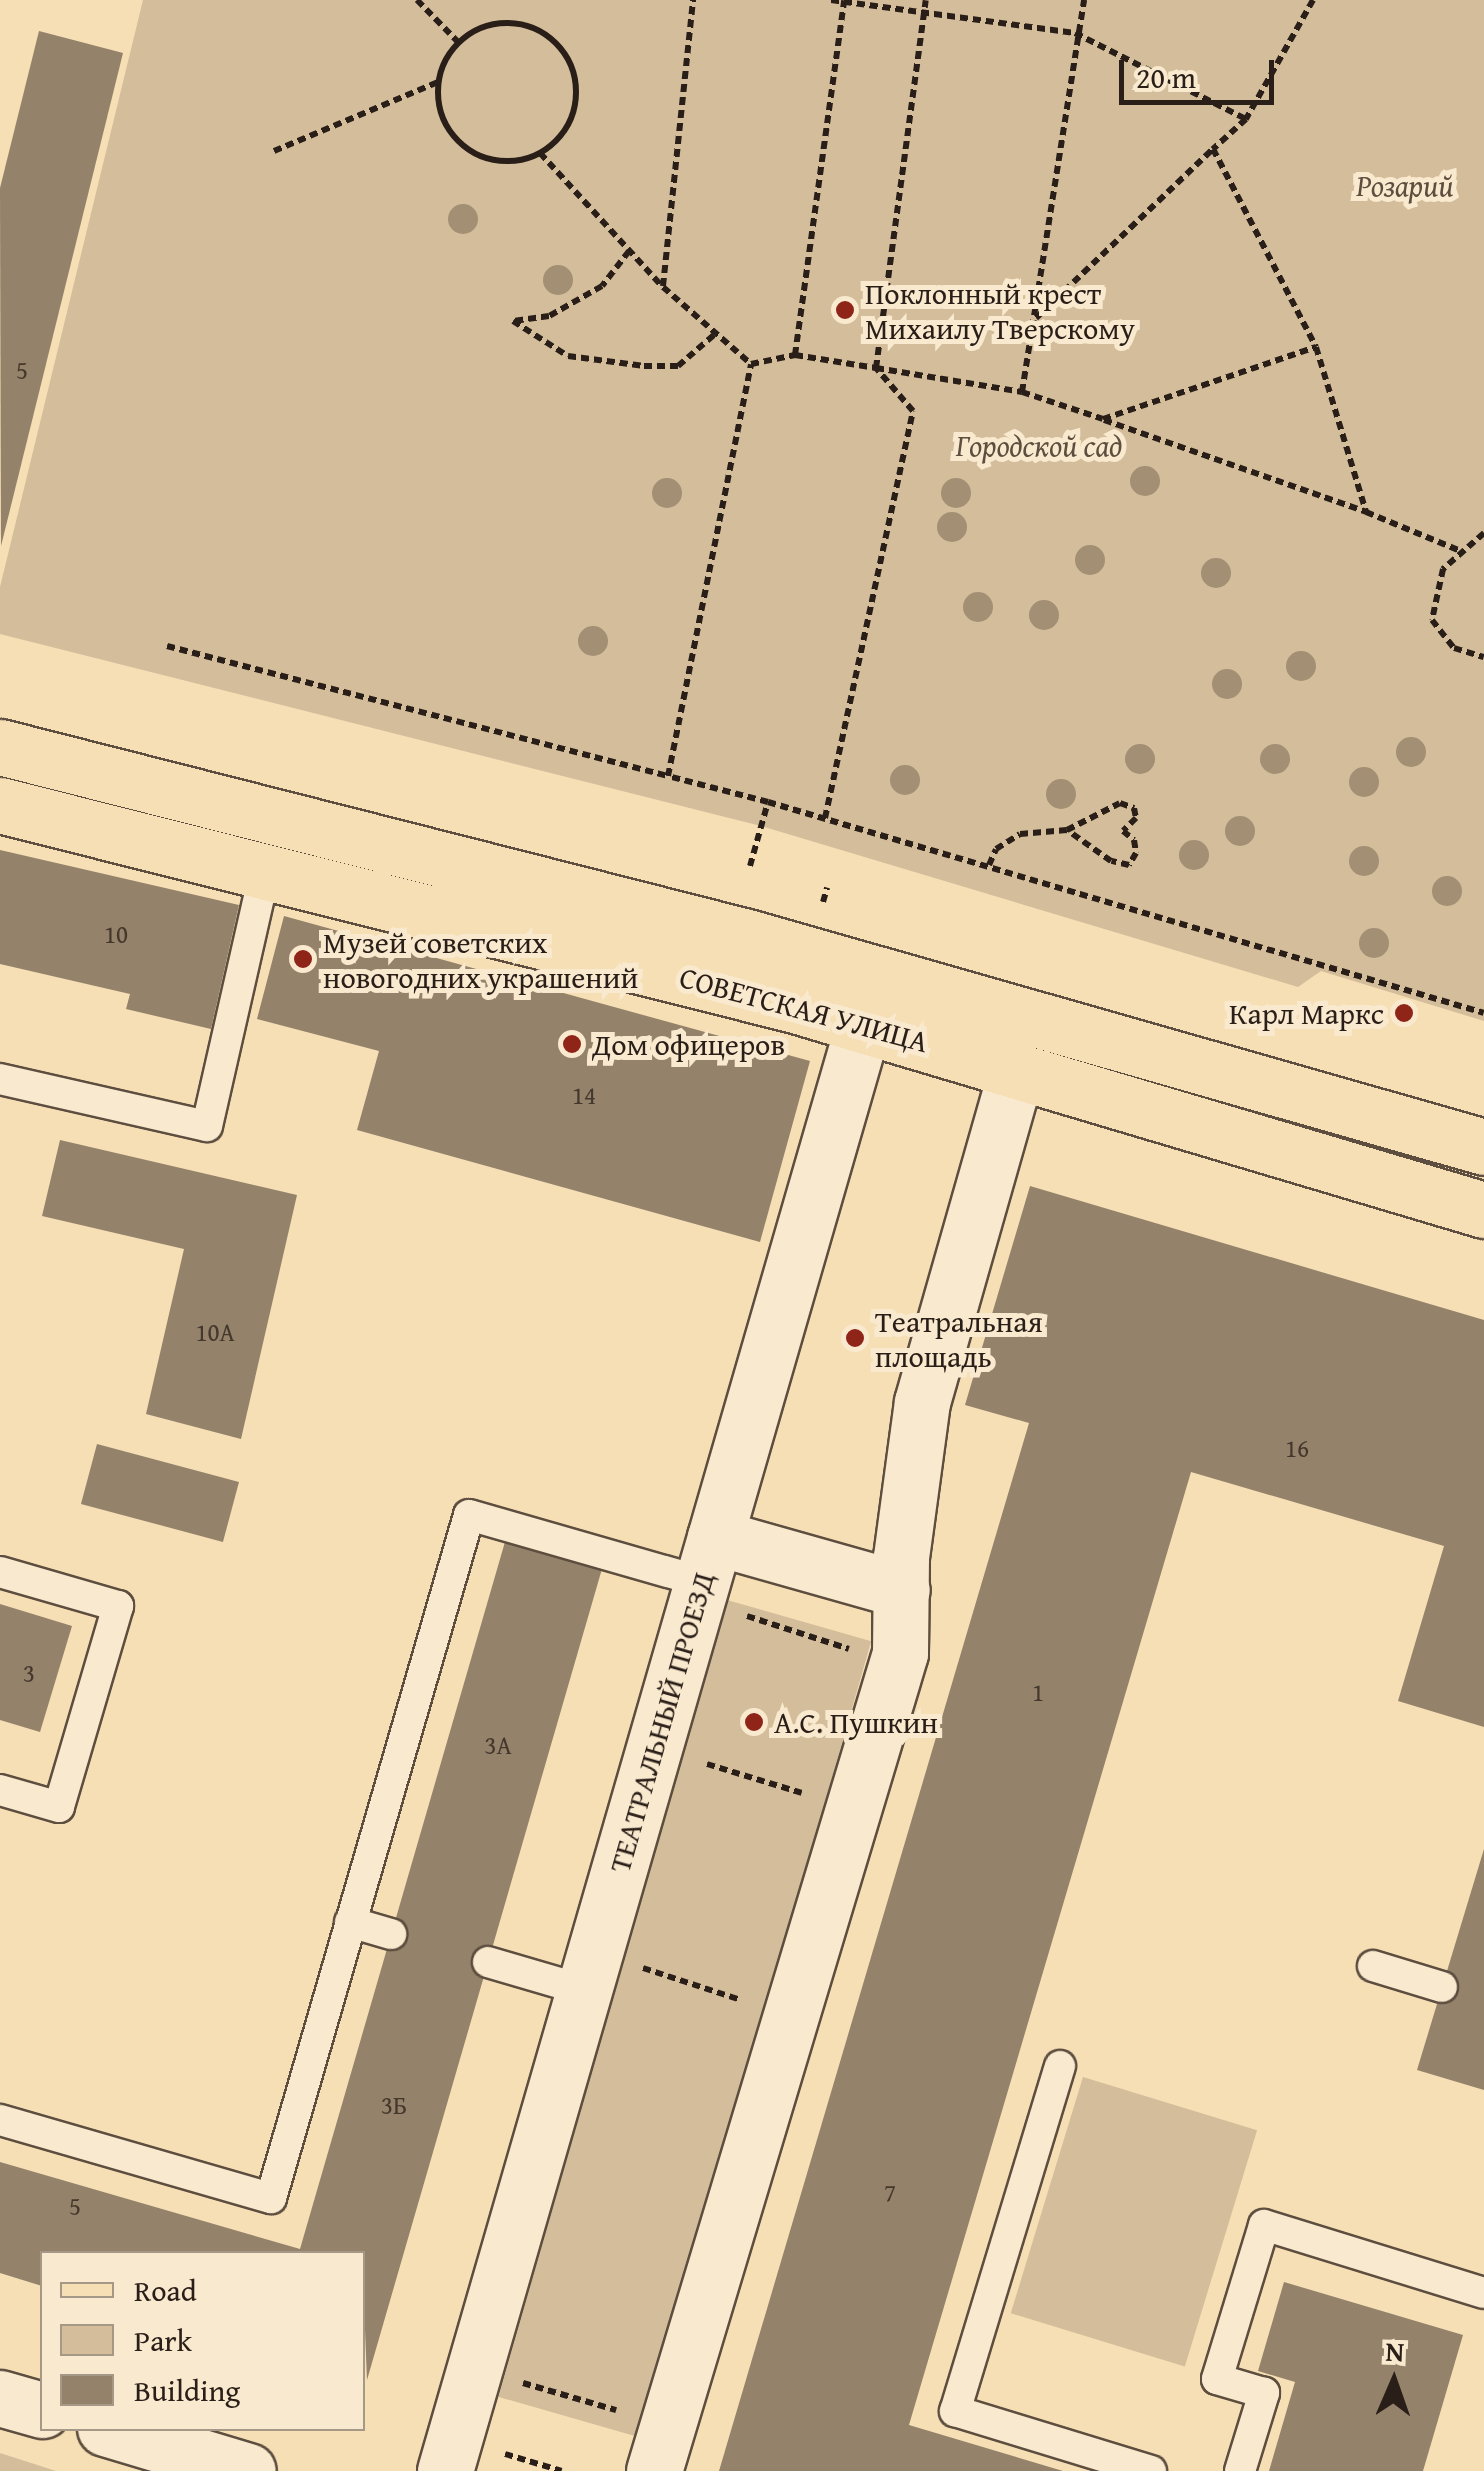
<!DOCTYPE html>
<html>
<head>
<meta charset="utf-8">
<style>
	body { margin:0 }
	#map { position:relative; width:1484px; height:2471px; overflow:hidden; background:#f6deb5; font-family:"Gentium Book Plus",serif }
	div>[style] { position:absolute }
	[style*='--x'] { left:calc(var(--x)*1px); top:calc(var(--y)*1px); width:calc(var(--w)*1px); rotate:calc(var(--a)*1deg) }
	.green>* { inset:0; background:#d3bd9a; transform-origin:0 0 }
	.building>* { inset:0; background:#94826a; transform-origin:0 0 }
	.path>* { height:6px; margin-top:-3px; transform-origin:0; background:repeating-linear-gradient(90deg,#2a1e18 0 8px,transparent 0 13px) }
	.path>.ring { margin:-3px; padding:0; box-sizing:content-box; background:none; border:6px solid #2a1e18; border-radius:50% }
	.roads { filter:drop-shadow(2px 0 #5d4e3f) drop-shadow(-2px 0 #5d4e3f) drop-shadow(0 2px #5d4e3f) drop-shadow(0 -2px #5d4e3f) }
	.lane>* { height:30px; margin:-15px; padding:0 15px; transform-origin:15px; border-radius:15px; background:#f9eacf }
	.street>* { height:55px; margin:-27.5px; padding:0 27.5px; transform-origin:27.5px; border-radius:27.5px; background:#f9eacf }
	.secondary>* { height:55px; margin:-27.5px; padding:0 27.5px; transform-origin:27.5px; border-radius:27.5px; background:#f9eacf }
	.primary>* { height:55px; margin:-27.5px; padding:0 27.5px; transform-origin:27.5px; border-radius:27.5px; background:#f6deb5 }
	.trees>* { width:30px; height:30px; margin:-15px; border-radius:50%; background:#a28f74 }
	.dots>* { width:28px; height:28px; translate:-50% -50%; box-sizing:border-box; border:5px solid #f9eacf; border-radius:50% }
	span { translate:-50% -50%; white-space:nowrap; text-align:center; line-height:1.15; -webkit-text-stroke:10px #f9eacf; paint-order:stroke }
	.number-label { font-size:25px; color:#44372c }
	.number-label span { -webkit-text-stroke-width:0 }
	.park-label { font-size:30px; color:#5d4e3f; font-style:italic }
	.poi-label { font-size:30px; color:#2a1e18 }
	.left { translate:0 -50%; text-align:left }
	.right { translate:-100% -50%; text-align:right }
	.street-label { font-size:30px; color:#2a1e18 }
	.legend { position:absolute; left:40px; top:2251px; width:325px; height:180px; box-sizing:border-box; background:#f9eacf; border:2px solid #a69886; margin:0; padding:12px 18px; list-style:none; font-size:30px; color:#2a1e18 }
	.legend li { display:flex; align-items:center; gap:20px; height:50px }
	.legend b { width:50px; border:2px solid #a69886 }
	.north { position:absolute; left:1344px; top:2331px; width:100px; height:100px; -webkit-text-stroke:8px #f9eacf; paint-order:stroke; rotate:2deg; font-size:28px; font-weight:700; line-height:40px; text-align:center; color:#2a1e18 }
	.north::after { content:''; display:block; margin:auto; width:35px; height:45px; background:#2a1e18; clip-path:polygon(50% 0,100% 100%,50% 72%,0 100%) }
	.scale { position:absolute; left:1119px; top:60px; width:155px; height:45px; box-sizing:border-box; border:5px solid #2a1e18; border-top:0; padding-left:12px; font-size:30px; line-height:35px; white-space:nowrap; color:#2a1e18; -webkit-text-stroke:8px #f9eacf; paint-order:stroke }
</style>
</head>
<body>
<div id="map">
	<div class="green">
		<div style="clip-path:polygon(143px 0,1484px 0,1484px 1021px,1321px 971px,1298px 987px,761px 826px,0 634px,0 587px)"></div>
		<div style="left:727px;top:1600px;width:150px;height:829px;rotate:16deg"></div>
		<div style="left:1083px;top:2077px;width:182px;height:247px;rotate:17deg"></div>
		<div style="clip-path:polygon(0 2453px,56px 2471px,0 2471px)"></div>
	</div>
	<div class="building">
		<div style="clip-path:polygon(39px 31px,123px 53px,1px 546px,0 188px)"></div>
		<div style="clip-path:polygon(0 850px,239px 905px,211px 1029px,126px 1009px,130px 994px,0 964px)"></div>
		<div style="clip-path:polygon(284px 916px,810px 1061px,760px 1242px,357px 1130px,379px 1051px,257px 1019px)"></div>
		<div style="clip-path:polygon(60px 1140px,297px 1195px,241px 1439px,146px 1414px,184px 1249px,42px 1216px)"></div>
		<div style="clip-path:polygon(1030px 1186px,1484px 1320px,1484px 1727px,1398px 1701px,1444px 1546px,1191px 1472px,909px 2425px,1063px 2471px,719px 2471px,1029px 1423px,965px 1405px)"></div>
		<div style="left:97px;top:1444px;width:147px;height:62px;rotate:15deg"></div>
		<div style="clip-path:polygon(509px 1528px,606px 1555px,367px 2380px,362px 2254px,42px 2254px,42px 2286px,0 2273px,0 2162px,300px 2249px)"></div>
		<div style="clip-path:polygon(0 1604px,72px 1626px,40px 1732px,0 1720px)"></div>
		<div style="clip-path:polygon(1484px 1849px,1484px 2090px,1417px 2070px)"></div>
		<div style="clip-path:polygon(1284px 2282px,1463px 2335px,1423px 2471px,1269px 2471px,1295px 2382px,1258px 2371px)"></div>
	</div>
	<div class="path">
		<div style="--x:417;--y:0;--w:60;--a:45.7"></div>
		<div style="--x:831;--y:0;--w:246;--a:7.7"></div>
		<div style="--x:1075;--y:33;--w:191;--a:26.7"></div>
		<div style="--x:1313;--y:0;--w:137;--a:119.4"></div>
		<div style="--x:1246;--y:119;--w:45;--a:137.7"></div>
		<div style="--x:1213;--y:149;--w:223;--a:62.5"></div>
		<div style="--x:1316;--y:347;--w:172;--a:73.1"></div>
		<div style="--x:1366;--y:512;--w:100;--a:22.4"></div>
		<div class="ring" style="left:438px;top:23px;width:132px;height:132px"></div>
		<div style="--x:274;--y:151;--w:178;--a:-22.8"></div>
		<div style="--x:540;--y:153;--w:182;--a:47.5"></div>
		<div style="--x:663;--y:287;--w:117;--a:41.2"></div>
		<div style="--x:629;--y:251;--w:44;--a:127.6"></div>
		<div style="--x:602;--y:286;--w:61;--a:150.5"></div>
		<div style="--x:549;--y:316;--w:36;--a:172"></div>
		<div style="--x:513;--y:321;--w:65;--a:32.5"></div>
		<div style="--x:568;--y:356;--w:77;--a:7.5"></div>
		<div style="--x:644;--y:366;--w:34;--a:0"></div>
		<div style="--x:678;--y:366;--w:49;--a:-40.9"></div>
		<div style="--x:663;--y:286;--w:288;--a:-84"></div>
		<div style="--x:1036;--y:318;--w:245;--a:-43.7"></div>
		<div style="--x:795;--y:355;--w:358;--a:-82.1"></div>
		<div style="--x:1022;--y:392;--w:85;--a:18.4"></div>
		<div style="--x:1103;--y:419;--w:225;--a:-18.7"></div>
		<div style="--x:1104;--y:420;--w:278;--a:19.3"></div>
		<div style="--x:1484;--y:533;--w:55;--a:138.7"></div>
		<div style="--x:1443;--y:569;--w:52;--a:102.2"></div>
		<div style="--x:1432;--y:620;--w:36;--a:52"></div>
		<div style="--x:1454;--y:648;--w:31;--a:17"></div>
		<div style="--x:167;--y:646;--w:518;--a:14.55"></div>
		<div style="--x:768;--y:802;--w:103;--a:-165.4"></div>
		<div style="--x:668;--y:776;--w:420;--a:-78.6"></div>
		<div style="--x:751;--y:364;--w:45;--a:-11.6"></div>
		<div style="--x:795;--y:355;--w:82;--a:9.1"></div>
		<div style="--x:876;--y:368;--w:371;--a:-82.3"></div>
		<div style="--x:825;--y:818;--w:416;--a:-77.8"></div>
		<div style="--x:913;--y:411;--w:57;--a:-130.7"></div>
		<div style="--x:876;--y:368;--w:148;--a:9.3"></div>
		<div style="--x:1022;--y:392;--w:397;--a:-81"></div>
		<div style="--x:989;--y:865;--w:17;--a:-66"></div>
		<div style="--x:996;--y:849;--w:28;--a:-32"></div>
		<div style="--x:1020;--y:834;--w:47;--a:-4.9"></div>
		<div style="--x:1067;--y:830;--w:59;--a:-27"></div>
		<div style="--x:1120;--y:803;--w:15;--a:20"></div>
		<div style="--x:1134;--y:808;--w:10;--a:79"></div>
		<div style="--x:1136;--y:818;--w:18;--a:135"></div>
		<div style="--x:1123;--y:831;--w:14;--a:39"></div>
		<div style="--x:1134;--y:840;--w:13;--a:81"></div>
		<div style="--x:1136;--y:853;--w:14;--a:120"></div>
		<div style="--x:1129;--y:865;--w:18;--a:-167"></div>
		<div style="--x:1111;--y:861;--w:54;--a:-144.8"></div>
		<div style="--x:750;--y:866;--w:66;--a:-74.3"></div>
		<div style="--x:768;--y:802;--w:746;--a:16.42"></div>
		<div style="--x:823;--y:902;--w:15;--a:-74"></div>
		<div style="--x:747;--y:1616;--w:107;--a:17.9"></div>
		<div style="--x:707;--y:1764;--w:99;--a:17"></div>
		<div style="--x:643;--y:1968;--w:103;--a:18.1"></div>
		<div style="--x:523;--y:2383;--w:97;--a:16.2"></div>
		<div style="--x:505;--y:2454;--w:59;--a:16.6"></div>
	</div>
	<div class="roads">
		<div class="lane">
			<div style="--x:0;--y:1079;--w:212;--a:12.8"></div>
			<div style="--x:207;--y:1126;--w:262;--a:-77.2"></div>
			<div style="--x:0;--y:1572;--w:123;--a:16.1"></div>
			<div style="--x:118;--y:1606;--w:209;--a:106.4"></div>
			<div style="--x:59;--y:1807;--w:61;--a:-163.9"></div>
			<div style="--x:350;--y:1922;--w:43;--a:16.3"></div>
			<div style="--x:488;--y:1962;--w:100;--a:16.3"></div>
			<div style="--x:1373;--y:1966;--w:72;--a:16.9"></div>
			<div style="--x:1060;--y:2066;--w:361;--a:106.9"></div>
			<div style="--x:955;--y:2411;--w:205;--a:17"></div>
			<div style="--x:0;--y:2120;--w:282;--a:16.1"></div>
			<div style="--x:271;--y:2198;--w:711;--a:-73.83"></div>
			<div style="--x:469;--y:1515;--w:242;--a:16"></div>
			<div style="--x:1240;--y:2471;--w:82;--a:-72.9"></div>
			<div style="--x:1264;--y:2393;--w:49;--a:-163.4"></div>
			<div style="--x:1217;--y:2379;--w:161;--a:-73"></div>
			<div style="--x:1264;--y:2225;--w:230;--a:17.2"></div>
		</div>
		<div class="street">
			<div style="--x:715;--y:1537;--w:194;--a:15.8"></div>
			<div style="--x:445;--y:2471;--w:1551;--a:-73.87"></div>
			<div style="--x:654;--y:2471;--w:854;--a:-73.26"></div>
			<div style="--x:900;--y:1653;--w:96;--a:-89.4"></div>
			<div style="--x:901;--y:1557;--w:156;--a:-82.3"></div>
			<div style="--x:922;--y:1402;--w:346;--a:-74.1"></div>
		</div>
		<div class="secondary">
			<div style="--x:0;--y:2398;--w:44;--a:15.9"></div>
			<div style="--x:105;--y:2428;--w:149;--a:16.7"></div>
		</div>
		<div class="primary">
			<div style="--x:0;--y:747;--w:771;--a:14.27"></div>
			<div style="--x:747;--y:937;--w:766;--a:15.9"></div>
			<div style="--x:0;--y:805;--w:820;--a:14.12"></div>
			<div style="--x:795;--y:1005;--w:719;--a:16.57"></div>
		</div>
	</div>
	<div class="trees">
		<div style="left:463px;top:219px"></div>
		<div style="left:558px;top:280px"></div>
		<div style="left:1145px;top:481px"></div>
		<div style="left:667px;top:493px"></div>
		<div style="left:956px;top:493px"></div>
		<div style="left:952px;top:527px"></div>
		<div style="left:1090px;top:560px"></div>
		<div style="left:1216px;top:573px"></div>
		<div style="left:978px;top:607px"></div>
		<div style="left:1044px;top:615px"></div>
		<div style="left:593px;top:641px"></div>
		<div style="left:1301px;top:666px"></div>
		<div style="left:1227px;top:684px"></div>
		<div style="left:1411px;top:752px"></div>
		<div style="left:1140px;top:759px"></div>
		<div style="left:1275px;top:759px"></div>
		<div style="left:905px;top:780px"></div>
		<div style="left:1364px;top:782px"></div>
		<div style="left:1061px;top:794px"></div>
		<div style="left:1240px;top:831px"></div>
		<div style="left:1194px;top:855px"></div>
		<div style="left:1364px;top:861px"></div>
		<div style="left:1447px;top:891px"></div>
		<div style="left:1374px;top:943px"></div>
	</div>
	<div class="dots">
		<div style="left:845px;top:310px;background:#8f2418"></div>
		<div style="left:303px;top:959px;background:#8f2418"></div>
		<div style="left:1404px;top:1013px;background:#8f2418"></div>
		<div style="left:572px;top:1044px;background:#8f2418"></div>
		<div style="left:855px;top:1338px;background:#8f2418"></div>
		<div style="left:754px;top:1722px;background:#8f2418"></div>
	</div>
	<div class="number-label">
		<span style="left:22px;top:370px">5</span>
		<span style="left:116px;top:934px">10</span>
		<span style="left:584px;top:1095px">14</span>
		<span style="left:215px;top:1332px">10А</span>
		<span style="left:1297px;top:1448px">16</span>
		<span style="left:29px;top:1673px">3</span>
		<span style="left:1038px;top:1692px">1</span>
		<span style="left:498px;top:1745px">3А</span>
		<span style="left:394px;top:2105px">3Б</span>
		<span style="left:890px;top:2192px">7</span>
		<span style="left:75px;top:2206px">5</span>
	</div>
	<div class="park-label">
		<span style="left:1405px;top:185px">Розарий</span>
		<span style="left:1039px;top:445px">Городской сад</span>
	</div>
	<div class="poi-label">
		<span class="left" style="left:865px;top:310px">Поклонный крест<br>Михаилу Тверскому</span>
		<span class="left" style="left:323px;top:959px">Музей советских<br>новогодних украшений</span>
		<span class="right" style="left:1384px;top:1013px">Карл Маркс</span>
		<span class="left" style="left:592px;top:1044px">Дом офицеров</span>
		<span class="left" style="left:875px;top:1338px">Театральная<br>площадь</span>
		<span class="left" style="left:774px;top:1722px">А.С. Пушкин</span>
	</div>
	<div class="street-label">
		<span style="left:804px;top:1009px;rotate:15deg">СОВЕТСКАЯ УЛИЦА</span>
		<span style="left:661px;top:1722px;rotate:-74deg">ТЕАТРАЛЬНЫЙ ПРОЕЗД</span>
	</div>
	<ul class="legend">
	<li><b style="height:12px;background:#f6deb5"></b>Road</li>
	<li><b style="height:28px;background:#d3bd9a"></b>Park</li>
	<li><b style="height:28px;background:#94826a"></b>Building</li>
	</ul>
	<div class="north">N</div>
	<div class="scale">20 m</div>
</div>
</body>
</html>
